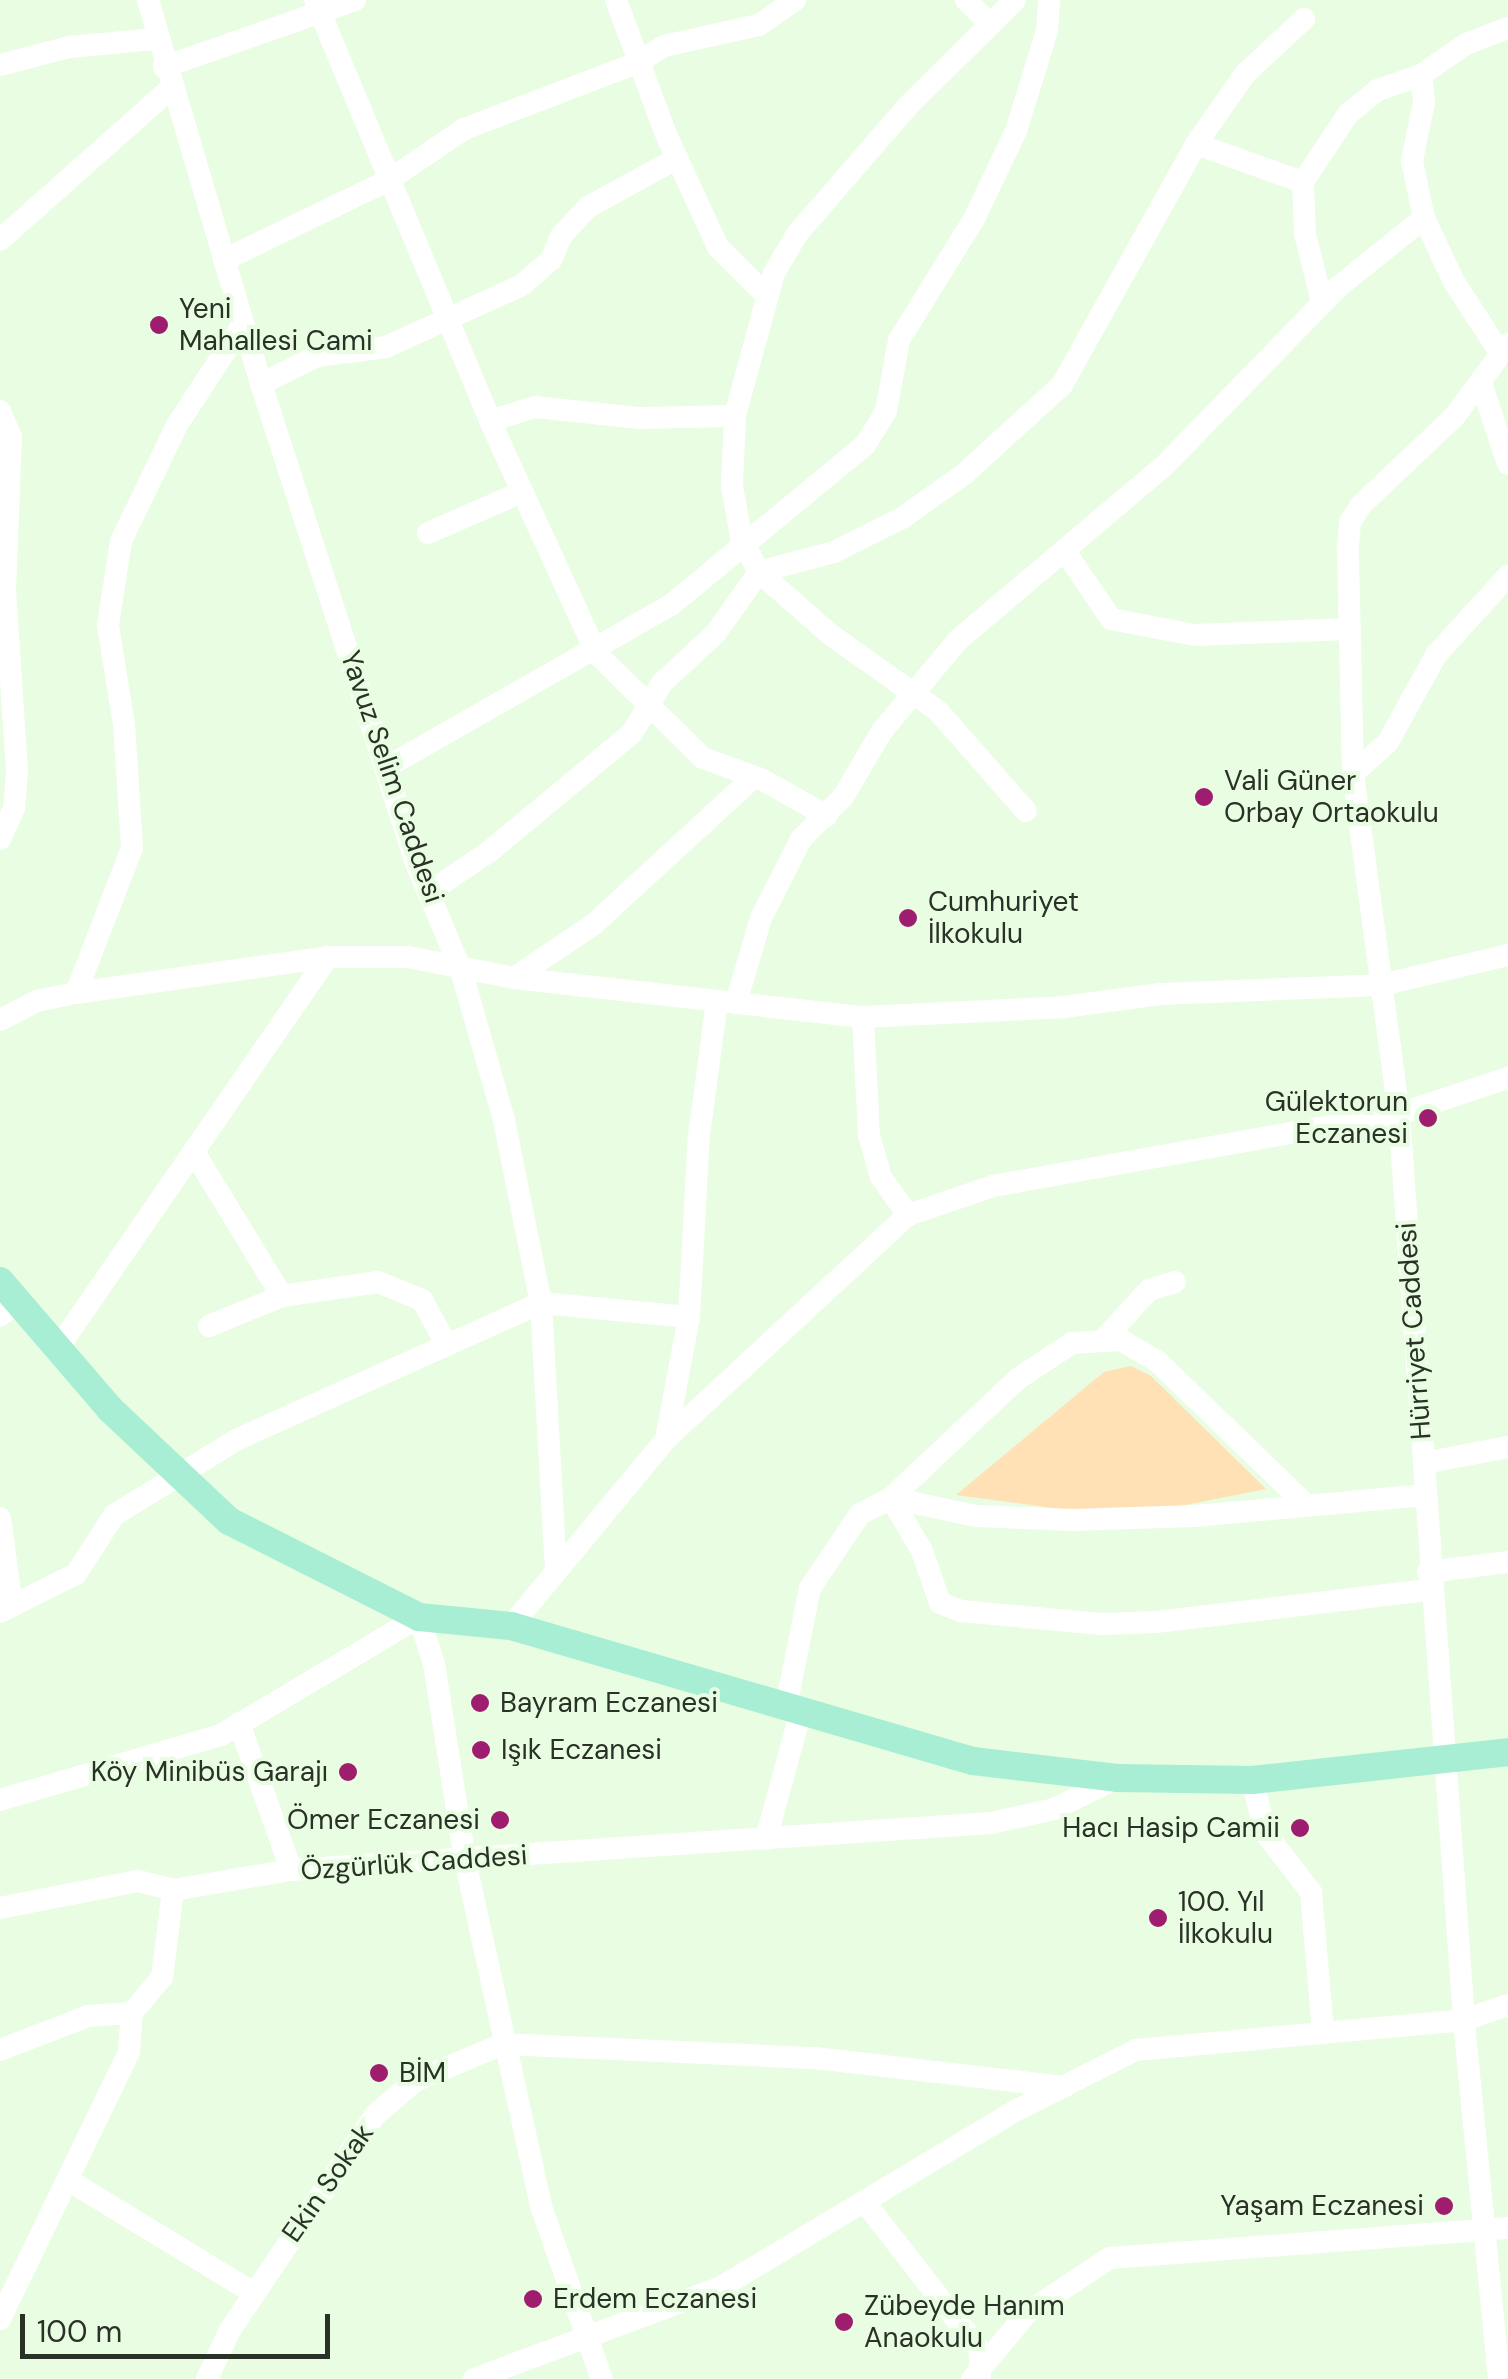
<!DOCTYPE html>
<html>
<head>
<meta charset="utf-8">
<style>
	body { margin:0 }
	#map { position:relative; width:1508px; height:2379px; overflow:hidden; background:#e8fde1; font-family:"DM Sans",sans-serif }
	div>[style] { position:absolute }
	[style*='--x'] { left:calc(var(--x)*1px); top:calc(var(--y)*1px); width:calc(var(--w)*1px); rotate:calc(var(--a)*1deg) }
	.green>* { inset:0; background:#ffe1b5 }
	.minor>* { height:22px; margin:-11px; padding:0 11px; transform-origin:11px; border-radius:11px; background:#fff }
	.major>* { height:28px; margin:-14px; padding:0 14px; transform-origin:14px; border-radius:14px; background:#a7eed4 }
	.dots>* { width:28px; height:28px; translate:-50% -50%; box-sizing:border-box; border:5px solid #e8fde1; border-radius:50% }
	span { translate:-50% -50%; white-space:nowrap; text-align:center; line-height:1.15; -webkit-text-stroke:8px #e8fde1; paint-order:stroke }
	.poi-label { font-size:28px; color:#2a3127 }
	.left { translate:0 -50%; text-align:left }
	.right { translate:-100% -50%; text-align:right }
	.street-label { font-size:28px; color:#2a3127 }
	.scale { position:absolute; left:20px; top:2314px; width:310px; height:45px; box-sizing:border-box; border:5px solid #2a3127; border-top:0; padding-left:12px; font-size:30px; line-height:35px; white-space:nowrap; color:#2a3127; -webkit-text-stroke:8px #e8fde1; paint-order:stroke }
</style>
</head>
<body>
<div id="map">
	<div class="green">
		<div style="clip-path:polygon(1131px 1366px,1151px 1376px,1266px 1489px,1155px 1511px,1068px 1510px,956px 1495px,1104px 1372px)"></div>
	</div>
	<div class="minor">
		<div style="--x:148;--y:0;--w:400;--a:73.6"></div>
		<div style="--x:261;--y:384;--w:503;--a:72.07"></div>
		<div style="--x:416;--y:863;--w:116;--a:67.2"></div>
		<div style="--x:461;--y:970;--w:156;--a:74"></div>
		<div style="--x:504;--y:1120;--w:187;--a:78.6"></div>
		<div style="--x:541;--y:1303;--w:267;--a:86.8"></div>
		<div style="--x:315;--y:0;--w:456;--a:67.4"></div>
		<div style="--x:490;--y:421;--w:255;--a:65.4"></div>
		<div style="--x:596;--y:653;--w:150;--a:44.5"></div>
		<div style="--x:703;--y:758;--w:64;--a:20.1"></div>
		<div style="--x:763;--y:780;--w:73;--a:29.4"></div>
		<div style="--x:616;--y:0;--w:141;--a:69.6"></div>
		<div style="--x:665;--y:132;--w:127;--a:65.3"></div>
		<div style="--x:718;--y:247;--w:65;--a:45"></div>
		<div style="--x:966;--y:0;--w:30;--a:45"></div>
		<div style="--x:1015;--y:0;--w:152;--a:135.3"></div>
		<div style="--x:907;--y:107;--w:168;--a:130.9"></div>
		<div style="--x:797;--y:234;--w:45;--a:120.5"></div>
		<div style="--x:774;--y:273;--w:148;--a:105.3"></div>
		<div style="--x:735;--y:416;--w:70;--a:92.5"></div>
		<div style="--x:732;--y:486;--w:52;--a:80"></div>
		<div style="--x:741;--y:537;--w:39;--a:63"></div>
		<div style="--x:759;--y:572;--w:96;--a:41.2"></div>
		<div style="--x:831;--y:635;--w:131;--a:35.4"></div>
		<div style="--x:938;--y:711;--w:133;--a:48.7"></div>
		<div style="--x:0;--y:65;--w:71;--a:-14.6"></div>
		<div style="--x:69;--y:47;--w:87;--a:-5.3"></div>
		<div style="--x:164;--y:67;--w:202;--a:-19.3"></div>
		<div style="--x:1196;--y:144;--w:114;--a:19.6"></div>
		<div style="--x:0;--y:240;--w:227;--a:-41.6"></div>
		<div style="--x:224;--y:260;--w:183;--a:-25.9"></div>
		<div style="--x:389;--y:180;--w:91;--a:-34.2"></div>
		<div style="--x:464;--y:129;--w:185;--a:-20.9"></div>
		<div style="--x:637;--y:63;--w:32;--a:-32"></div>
		<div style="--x:664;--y:46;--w:97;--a:-12.5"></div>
		<div style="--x:759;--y:25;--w:44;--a:-34.8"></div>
		<div style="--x:1322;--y:302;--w:70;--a:-104"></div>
		<div style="--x:1305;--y:234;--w:52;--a:-92.2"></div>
		<div style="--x:1303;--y:182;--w:82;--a:-56.5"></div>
		<div style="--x:1348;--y:114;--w:38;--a:-39"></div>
		<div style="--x:1378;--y:90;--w:46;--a:-19.2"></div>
		<div style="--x:1501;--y:354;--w:86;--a:-123.1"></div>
		<div style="--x:1454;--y:282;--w:71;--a:-115.1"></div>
		<div style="--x:1424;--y:218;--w:58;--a:-101.9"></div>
		<div style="--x:1412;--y:161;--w:60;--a:-78.5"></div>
		<div style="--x:1424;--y:102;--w:27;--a:-96"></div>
		<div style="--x:1421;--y:75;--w:55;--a:-34.6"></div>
		<div style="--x:1466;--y:44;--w:45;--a:-20.9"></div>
		<div style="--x:1481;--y:383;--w:85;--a:71.6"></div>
		<div style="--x:261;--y:384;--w:63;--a:-26.6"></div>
		<div style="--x:317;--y:356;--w:70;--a:-7.4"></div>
		<div style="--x:386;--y:347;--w:149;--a:-24.5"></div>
		<div style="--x:522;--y:285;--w:38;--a:-41"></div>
		<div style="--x:551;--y:260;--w:26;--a:-67"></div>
		<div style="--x:561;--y:236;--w:40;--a:-47"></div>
		<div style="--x:588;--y:207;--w:102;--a:-28.6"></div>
		<div style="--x:0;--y:411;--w:28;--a:67"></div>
		<div style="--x:11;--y:437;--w:153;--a:92.2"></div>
		<div style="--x:5;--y:590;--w:183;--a:86.2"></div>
		<div style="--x:17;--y:773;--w:35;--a:95"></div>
		<div style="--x:14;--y:808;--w:34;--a:114"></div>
		<div style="--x:490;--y:421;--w:47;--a:-17.3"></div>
		<div style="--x:535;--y:407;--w:106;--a:6"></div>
		<div style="--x:640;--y:418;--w:95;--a:-1.2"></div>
		<div style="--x:428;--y:533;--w:103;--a:-23.6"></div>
		<div style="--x:1064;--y:550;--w:83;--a:55.7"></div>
		<div style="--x:1111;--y:619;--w:85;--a:10.9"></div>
		<div style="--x:1194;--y:635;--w:156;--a:-2.2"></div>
		<div style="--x:385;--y:768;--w:329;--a:-29.7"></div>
		<div style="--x:671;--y:605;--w:251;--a:-39.5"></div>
		<div style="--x:865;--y:445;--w:40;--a:-58"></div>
		<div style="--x:886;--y:411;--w:72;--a:-79.6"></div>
		<div style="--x:899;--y:340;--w:142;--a:-58.2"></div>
		<div style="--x:974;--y:219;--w:98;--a:-64.5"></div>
		<div style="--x:1016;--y:131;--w:105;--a:-72.8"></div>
		<div style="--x:1047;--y:31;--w:31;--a:-86"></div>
		<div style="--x:1353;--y:774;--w:47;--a:-42.4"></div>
		<div style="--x:1388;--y:742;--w:99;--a:-61.1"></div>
		<div style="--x:1436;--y:655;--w:107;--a:-47.7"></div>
		<div style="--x:431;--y:891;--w:71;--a:-34.1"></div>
		<div style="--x:490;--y:851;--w:185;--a:-39.7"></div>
		<div style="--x:632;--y:733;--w:58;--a:-59"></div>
		<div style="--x:662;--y:683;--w:72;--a:-42.8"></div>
		<div style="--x:715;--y:634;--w:76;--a:-54.6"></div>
		<div style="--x:759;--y:572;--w:78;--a:-14.9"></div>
		<div style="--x:834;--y:552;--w:76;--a:-26.6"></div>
		<div style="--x:902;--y:518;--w:75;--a:-35.2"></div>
		<div style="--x:963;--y:475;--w:134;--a:-42.3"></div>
		<div style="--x:1062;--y:385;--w:276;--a:-60.9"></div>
		<div style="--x:1196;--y:144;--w:85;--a:-55"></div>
		<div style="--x:1245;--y:74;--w:81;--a:-43"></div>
		<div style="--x:514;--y:978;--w:97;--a:-34"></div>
		<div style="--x:594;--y:924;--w:217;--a:-42.6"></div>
		<div style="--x:76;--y:993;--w:155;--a:-68.9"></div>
		<div style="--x:132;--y:848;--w:123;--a:-93.7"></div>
		<div style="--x:124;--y:725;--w:101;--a:-99.1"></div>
		<div style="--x:108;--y:625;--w:85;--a:-81.2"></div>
		<div style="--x:121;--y:541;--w:129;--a:-64.2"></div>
		<div style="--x:177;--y:425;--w:121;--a:-56.8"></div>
		<div style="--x:736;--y:1003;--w:89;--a:-73.6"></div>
		<div style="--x:761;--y:918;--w:89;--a:-63.1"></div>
		<div style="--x:801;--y:839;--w:59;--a:-45"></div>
		<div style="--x:843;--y:797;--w:77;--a:-59.4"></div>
		<div style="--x:882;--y:731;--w:119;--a:-50.1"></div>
		<div style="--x:958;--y:640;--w:268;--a:-40.2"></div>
		<div style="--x:1163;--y:467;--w:250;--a:-45.8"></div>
		<div style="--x:1337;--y:288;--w:112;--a:-38.8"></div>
		<div style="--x:863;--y:1017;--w:118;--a:87.1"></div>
		<div style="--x:869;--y:1135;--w:44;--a:74.1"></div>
		<div style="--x:881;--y:1177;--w:47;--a:54.6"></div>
		<div style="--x:0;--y:1020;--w:42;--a:-27.2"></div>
		<div style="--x:37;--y:1001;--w:40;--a:-12"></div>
		<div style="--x:76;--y:993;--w:255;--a:-8.1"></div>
		<div style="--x:328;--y:957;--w:80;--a:0"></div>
		<div style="--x:408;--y:957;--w:108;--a:11.2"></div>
		<div style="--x:514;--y:978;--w:351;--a:6.4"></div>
		<div style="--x:863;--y:1017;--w:201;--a:-2.8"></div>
		<div style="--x:1064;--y:1007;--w:97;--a:-7.7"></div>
		<div style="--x:1160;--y:994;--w:221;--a:-2.3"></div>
		<div style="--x:1381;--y:985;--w:130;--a:-13.3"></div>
		<div style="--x:194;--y:1152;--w:169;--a:58.6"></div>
		<div style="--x:0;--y:1316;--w:21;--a:-41"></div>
		<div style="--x:209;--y:1326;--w:79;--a:-22.3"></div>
		<div style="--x:282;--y:1296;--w:97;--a:-8.3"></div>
		<div style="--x:378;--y:1282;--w:48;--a:22.2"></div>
		<div style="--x:422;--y:1300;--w:51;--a:60.9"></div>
		<div style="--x:1105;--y:1338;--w:65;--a:-47.5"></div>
		<div style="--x:1149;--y:1290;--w:27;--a:-17"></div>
		<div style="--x:56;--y:1351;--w:479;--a:-55.4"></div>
		<div style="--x:666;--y:1439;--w:124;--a:-79.3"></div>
		<div style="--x:689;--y:1317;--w:182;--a:-86.9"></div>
		<div style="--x:699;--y:1135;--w:135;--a:-82.3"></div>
		<div style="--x:1424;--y:1463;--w:86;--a:-10.8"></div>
		<div style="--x:891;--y:1498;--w:61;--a:59.7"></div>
		<div style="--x:922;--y:1551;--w:55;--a:70.9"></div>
		<div style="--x:940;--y:1603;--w:22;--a:21"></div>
		<div style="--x:961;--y:1611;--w:141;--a:5.3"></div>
		<div style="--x:1101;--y:1624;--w:55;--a:-2.1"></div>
		<div style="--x:1156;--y:1622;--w:276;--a:-6.7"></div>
		<div style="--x:891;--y:1498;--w:87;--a:12"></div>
		<div style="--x:976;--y:1516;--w:97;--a:2.4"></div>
		<div style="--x:1073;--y:1520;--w:122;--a:-1.9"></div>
		<div style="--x:1195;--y:1516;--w:231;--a:-5.2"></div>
		<div style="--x:0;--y:1518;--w:89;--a:82.2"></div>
		<div style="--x:1428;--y:1572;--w:81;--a:-7.1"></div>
		<div style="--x:0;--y:1612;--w:85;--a:-26.6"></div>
		<div style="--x:76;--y:1574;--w:70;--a:-57.2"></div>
		<div style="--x:114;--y:1515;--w:145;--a:-31.5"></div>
		<div style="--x:238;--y:1439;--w:332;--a:-24.2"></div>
		<div style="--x:541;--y:1303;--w:149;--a:5.4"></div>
		<div style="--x:511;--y:1626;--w:243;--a:-50.3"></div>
		<div style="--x:666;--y:1439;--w:330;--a:-42.8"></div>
		<div style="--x:908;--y:1215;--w:90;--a:-18.8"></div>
		<div style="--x:993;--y:1186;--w:412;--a:-10.1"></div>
		<div style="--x:1399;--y:1114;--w:115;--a:-18.3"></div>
		<div style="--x:786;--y:1707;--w:121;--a:-78.6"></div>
		<div style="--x:810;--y:1588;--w:89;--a:-56"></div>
		<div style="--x:860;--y:1514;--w:35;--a:-27"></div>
		<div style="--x:891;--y:1498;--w:175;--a:-43.2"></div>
		<div style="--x:1019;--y:1378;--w:64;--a:-33.4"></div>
		<div style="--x:1072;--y:1343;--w:49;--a:-3.5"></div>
		<div style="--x:1121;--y:1340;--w:42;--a:30.3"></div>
		<div style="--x:1157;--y:1361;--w:203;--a:44"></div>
		<div style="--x:239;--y:1723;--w:156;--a:70.5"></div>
		<div style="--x:1252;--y:1780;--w:56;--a:75.5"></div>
		<div style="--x:1266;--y:1834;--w:73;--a:52.2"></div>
		<div style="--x:1311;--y:1892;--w:142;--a:85.1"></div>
		<div style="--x:0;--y:1800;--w:230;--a:-16.4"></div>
		<div style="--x:221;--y:1735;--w:230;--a:-30.8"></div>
		<div style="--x:419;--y:1617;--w:49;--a:72.3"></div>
		<div style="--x:434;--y:1664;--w:198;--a:81"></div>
		<div style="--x:465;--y:1860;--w:357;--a:77.6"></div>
		<div style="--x:542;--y:2209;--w:180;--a:70.6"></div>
		<div style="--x:766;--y:1839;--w:133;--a:-74.7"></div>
		<div style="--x:0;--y:1908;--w:141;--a:-11.1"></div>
		<div style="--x:138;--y:1881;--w:36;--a:14"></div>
		<div style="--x:0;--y:2050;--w:94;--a:-21.1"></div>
		<div style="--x:88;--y:2016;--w:44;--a:-3.9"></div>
		<div style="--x:68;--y:2180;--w:218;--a:31.3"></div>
		<div style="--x:867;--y:2205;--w:184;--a:52.1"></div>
		<div style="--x:980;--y:2350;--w:26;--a:90"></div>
		<div style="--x:0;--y:2319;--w:297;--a:-64.2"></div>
		<div style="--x:129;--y:2052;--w:39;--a:-86"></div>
		<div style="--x:132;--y:2013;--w:47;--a:-50.2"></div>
		<div style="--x:162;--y:1977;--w:88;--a:-82.8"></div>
		<div style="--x:173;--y:1890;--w:120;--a:-9.6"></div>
		<div style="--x:291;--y:1870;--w:702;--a:-3.84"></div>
		<div style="--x:991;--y:1823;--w:65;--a:-12.5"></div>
		<div style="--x:1054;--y:1809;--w:70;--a:-26.2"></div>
		<div style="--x:207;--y:2379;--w:54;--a:-64.9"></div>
		<div style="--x:230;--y:2330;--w:259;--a:-56"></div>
		<div style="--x:375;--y:2115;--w:52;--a:-40.4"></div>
		<div style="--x:415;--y:2081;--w:95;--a:-22.8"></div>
		<div style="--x:503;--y:2044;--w:312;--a:2.6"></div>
		<div style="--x:815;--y:2058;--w:251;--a:6.6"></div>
		<div style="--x:474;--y:2379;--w:264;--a:-20.4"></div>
		<div style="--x:721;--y:2287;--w:340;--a:-30.9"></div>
		<div style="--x:1013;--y:2112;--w:138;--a:-26.8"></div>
		<div style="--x:1136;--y:2050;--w:329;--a:-5.2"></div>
		<div style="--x:1464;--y:2020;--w:46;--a:-18.8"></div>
		<div style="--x:972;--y:2379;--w:87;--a:-50.1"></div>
		<div style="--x:1028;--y:2312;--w:98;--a:-33.4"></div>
		<div style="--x:1110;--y:2258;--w:399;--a:-4.3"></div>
		<div style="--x:1499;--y:2379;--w:361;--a:-95.6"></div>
		<div style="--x:1464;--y:2020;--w:908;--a:-94.1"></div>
		<div style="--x:1399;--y:1114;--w:343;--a:-97.7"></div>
		<div style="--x:1353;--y:774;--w:228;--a:-91.3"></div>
		<div style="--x:1348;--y:546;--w:24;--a:-85"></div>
		<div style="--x:1350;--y:522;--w:20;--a:-57"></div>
		<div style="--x:1361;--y:505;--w:128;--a:-43.4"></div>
		<div style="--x:1454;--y:417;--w:91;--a:-53.5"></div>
	</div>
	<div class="major">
		<div style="--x:0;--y:1281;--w:169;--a:49.3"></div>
		<div style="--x:110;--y:1409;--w:163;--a:43.3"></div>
		<div style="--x:229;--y:1521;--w:213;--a:26.8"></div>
		<div style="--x:419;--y:1617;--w:92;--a:5.6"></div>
		<div style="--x:511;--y:1626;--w:481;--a:16.3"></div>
		<div style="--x:973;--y:1761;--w:145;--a:6.7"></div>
		<div style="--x:1117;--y:1778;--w:135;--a:0.8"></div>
		<div style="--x:1252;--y:1780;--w:258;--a:-6.2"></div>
	</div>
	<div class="dots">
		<div style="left:159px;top:325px;background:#9f1d6e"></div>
		<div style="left:1204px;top:797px;background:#9f1d6e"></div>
		<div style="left:908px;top:918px;background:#9f1d6e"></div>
		<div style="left:1428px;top:1118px;background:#9f1d6e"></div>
		<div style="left:480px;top:1703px;background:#9f1d6e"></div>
		<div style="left:481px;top:1750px;background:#9f1d6e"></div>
		<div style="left:348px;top:1772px;background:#9f1d6e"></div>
		<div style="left:500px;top:1820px;background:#9f1d6e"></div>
		<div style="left:1300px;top:1828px;background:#9f1d6e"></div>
		<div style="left:1158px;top:1918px;background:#9f1d6e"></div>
		<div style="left:379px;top:2073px;background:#9f1d6e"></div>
		<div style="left:1444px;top:2206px;background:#9f1d6e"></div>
		<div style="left:533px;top:2299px;background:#9f1d6e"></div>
		<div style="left:844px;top:2322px;background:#9f1d6e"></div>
	</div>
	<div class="poi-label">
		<span class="left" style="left:179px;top:325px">Yeni<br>Mahallesi Cami</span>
		<span class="left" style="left:1224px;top:797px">Vali Güner<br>Orbay Ortaokulu</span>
		<span class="left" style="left:928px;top:918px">Cumhuriyet<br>İlkokulu</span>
		<span class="right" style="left:1408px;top:1118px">Gülektorun<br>Eczanesi</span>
		<span class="left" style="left:500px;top:1703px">Bayram Eczanesi</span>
		<span class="left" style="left:501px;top:1750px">Işık Eczanesi</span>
		<span class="right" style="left:328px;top:1772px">Köy Minibüs Garajı</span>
		<span class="right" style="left:480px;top:1820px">Ömer Eczanesi</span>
		<span class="right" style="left:1280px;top:1828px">Hacı Hasip Camii</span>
		<span class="left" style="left:1178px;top:1918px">100. Yıl<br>İlkokulu</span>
		<span class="left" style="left:399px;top:2073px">BİM</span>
		<span class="right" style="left:1424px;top:2206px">Yaşam Eczanesi</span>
		<span class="left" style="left:553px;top:2299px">Erdem Eczanesi</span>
		<span class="left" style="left:864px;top:2322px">Zübeyde Hanım<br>Anaokulu</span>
	</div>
	<div class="street-label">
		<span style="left:392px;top:777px;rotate:71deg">Yavuz Selim Caddesi</span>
		<span style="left:1414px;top:1331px;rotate:-94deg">Hürriyet Caddesi</span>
		<span style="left:414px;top:1863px;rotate:-4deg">Özgürlük Caddesi</span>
		<span style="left:328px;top:2183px;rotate:-55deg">Ekin Sokak</span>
	</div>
	<div class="scale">100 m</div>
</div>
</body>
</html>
